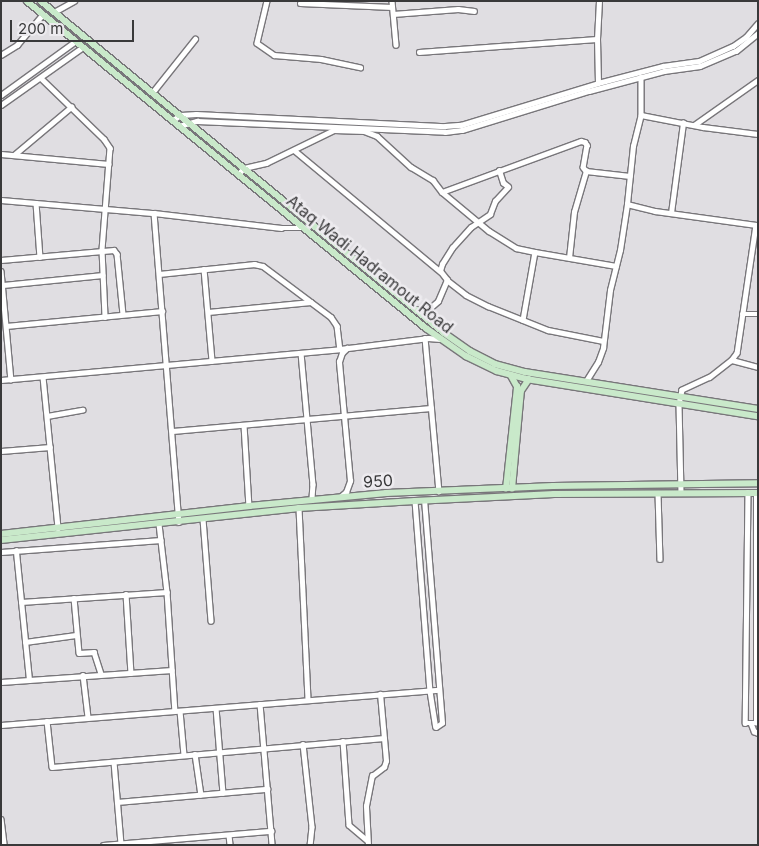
<!DOCTYPE html>
<html>
<head>
<meta charset="utf-8">
<style>
	body { margin:0 }
	#map { position:relative; width:759px; height:846px; overflow:hidden; background:#e0dee2; font-family:Inter,sans-serif }
	div>[style] { position:absolute }
	[style*='--x'] { left:calc(var(--x)*1px); top:calc(var(--y)*1px); width:calc(var(--w)*1px); rotate:calc(var(--a)*1deg) }
	.roads { filter:drop-shadow(1px 0 #78767a) drop-shadow(-1px 0 #78767a) drop-shadow(0 1px #78767a) drop-shadow(0 -1px #78767a) }
	.minor>* { height:4.5px; margin:-2.25px; padding:0 2.25px; transform-origin:2.25px; border-radius:2.25px; background:#fff }
	.major>* { height:5.5px; margin:-2.75px; padding:0 2.75px; transform-origin:2.75px; border-radius:2.75px; background:#c9e9ca }
	span { translate:-50% -50%; white-space:nowrap; text-align:center; line-height:1.15; -webkit-text-stroke:5px #edebef; paint-order:stroke }
	.street-label { font-size:16px; color:#39393a }
	.frame { position:absolute; inset:0; border:2px solid #39393a; pointer-events:none }
	.scale { position:absolute; left:10px; top:20px; width:124px; height:22px; box-sizing:border-box; border:2px solid #39393a; border-top:0; padding-left:6px; font-size:15px; line-height:18px; white-space:nowrap; color:#39393a; -webkit-text-stroke:4px #edebef; paint-order:stroke }
</style>
</head>
<body>
<div id="map">
	<div class="roads">
		<div class="minor">
			<div style="--x:267;--y:1;--w:43;--a:103.4"></div>
			<div style="--x:257;--y:43;--w:21;--a:35"></div>
			<div style="--x:274;--y:55;--w:47;--a:4.9"></div>
			<div style="--x:321;--y:59;--w:40;--a:12"></div>
			<div style="--x:392;--y:1;--w:44;--a:84.8"></div>
			<div style="--x:300;--y:3;--w:92;--a:2.5"></div>
			<div style="--x:54;--y:12;--w:23;--a:-29"></div>
			<div style="--x:393;--y:14;--w:65;--a:-4.4"></div>
			<div style="--x:458;--y:9;--w:16;--a:7"></div>
			<div style="--x:419;--y:52;--w:178;--a:-4.2"></div>
			<div style="--x:1;--y:55;--w:19;--a:-32"></div>
			<div style="--x:17;--y:45;--w:40;--a:-50"></div>
			<div style="--x:641;--y:77;--w:38;--a:90"></div>
			<div style="--x:41;--y:78;--w:88;--a:44.1"></div>
			<div style="--x:104;--y:139;--w:11;--a:56"></div>
			<div style="--x:110;--y:148;--w:102;--a:94.5"></div>
			<div style="--x:102;--y:250;--w:67;--a:87.4"></div>
			<div style="--x:598;--y:83;--w:44;--a:-91.3"></div>
			<div style="--x:597;--y:39;--w:38;--a:-87"></div>
			<div style="--x:152;--y:93;--w:69;--a:-51.5"></div>
			<div style="--x:1;--y:95;--w:92;--a:-35.8"></div>
			<div style="--x:1;--y:105;--w:100;--a:-35.3"></div>
			<div style="--x:173;--y:120;--w:9;--a:-32"></div>
			<div style="--x:181;--y:115;--w:15;--a:-4"></div>
			<div style="--x:196;--y:114;--w:249;--a:2.8"></div>
			<div style="--x:445;--y:126;--w:16;--a:-4"></div>
			<div style="--x:461;--y:125;--w:143;--a:-17"></div>
			<div style="--x:598;--y:83;--w:67;--a:-14.7"></div>
			<div style="--x:663;--y:66;--w:36;--a:-8"></div>
			<div style="--x:699;--y:61;--w:37;--a:-24"></div>
			<div style="--x:733;--y:46;--w:16;--a:-35"></div>
			<div style="--x:746;--y:37;--w:18;--a:-49"></div>
			<div style="--x:694;--y:125;--w:78;--a:-35.1"></div>
			<div style="--x:179;--y:126;--w:19;--a:-16"></div>
			<div style="--x:197;--y:121;--w:248;--a:2.5"></div>
			<div style="--x:445;--y:132;--w:17;--a:-7"></div>
			<div style="--x:462;--y:130;--w:133;--a:-17.1"></div>
			<div style="--x:589;--y:91;--w:78;--a:-14.9"></div>
			<div style="--x:664;--y:71;--w:36;--a:-8"></div>
			<div style="--x:700;--y:66;--w:39;--a:-23"></div>
			<div style="--x:736;--y:51;--w:28;--a:-39"></div>
			<div style="--x:294;--y:150;--w:190;--a:39.7"></div>
			<div style="--x:1;--y:154;--w:108;--a:5.3"></div>
			<div style="--x:14;--y:155;--w:75;--a:-40.1"></div>
			<div style="--x:238;--y:174;--w:8;--a:-45"></div>
			<div style="--x:244;--y:168;--w:23;--a:-13"></div>
			<div style="--x:266;--y:163;--w:76;--a:-25.9"></div>
			<div style="--x:334;--y:130;--w:30;--a:2"></div>
			<div style="--x:364;--y:131;--w:14;--a:21"></div>
			<div style="--x:377;--y:136;--w:46;--a:42.4"></div>
			<div style="--x:411;--y:167;--w:26;--a:31"></div>
			<div style="--x:433;--y:180;--w:15;--a:53"></div>
			<div style="--x:442;--y:192;--w:61;--a:39.7"></div>
			<div style="--x:489;--y:231;--w:32;--a:32"></div>
			<div style="--x:516;--y:248;--w:19;--a:12"></div>
			<div style="--x:535;--y:252;--w:69;--a:100"></div>
			<div style="--x:442;--y:192;--w:61;--a:-20.2"></div>
			<div style="--x:1;--y:200;--w:154;--a:4.9"></div>
			<div style="--x:154;--y:213;--w:128;--a:6.7"></div>
			<div style="--x:281;--y:228;--w:24;--a:0"></div>
			<div style="--x:36;--y:203;--w:54;--a:85.8"></div>
			<div style="--x:627;--y:204;--w:29;--a:14"></div>
			<div style="--x:655;--y:211;--w:102;--a:7.9"></div>
			<div style="--x:756;--y:225;--w:129;--a:98.4"></div>
			<div style="--x:737;--y:353;--w:9;--a:126"></div>
			<div style="--x:732;--y:360;--w:28;--a:142"></div>
			<div style="--x:710;--y:377;--w:31;--a:155"></div>
			<div style="--x:682;--y:390;--w:14;--a:102"></div>
			<div style="--x:679;--y:404;--w:89;--a:88.7"></div>
			<div style="--x:154;--y:213;--w:310;--a:85.4"></div>
			<div style="--x:671;--y:213;--w:91;--a:-82.4"></div>
			<div style="--x:535;--y:252;--w:82;--a:9.8"></div>
			<div style="--x:569;--y:258;--w:46;--a:-83.8"></div>
			<div style="--x:574;--y:212;--w:43;--a:-73.7"></div>
			<div style="--x:1;--y:260;--w:113;--a:-5.1"></div>
			<div style="--x:114;--y:250;--w:5;--a:53"></div>
			<div style="--x:117;--y:254;--w:60;--a:84.3"></div>
			<div style="--x:204;--y:269;--w:92;--a:85"></div>
			<div style="--x:1;--y:271;--w:109;--a:84.8"></div>
			<div style="--x:159;--y:274;--w:96;--a:-6"></div>
			<div style="--x:254;--y:264;--w:9;--a:13"></div>
			<div style="--x:263;--y:266;--w:85;--a:36.9"></div>
			<div style="--x:331;--y:317;--w:11;--a:56"></div>
			<div style="--x:337;--y:326;--w:23;--a:83"></div>
			<div style="--x:447;--y:280;--w:11;--a:-128"></div>
			<div style="--x:440;--y:271;--w:7;--a:-74"></div>
			<div style="--x:442;--y:264;--w:19;--a:-58"></div>
			<div style="--x:452;--y:248;--w:28;--a:-48"></div>
			<div style="--x:471;--y:227;--w:23;--a:-34"></div>
			<div style="--x:490;--y:214;--w:14;--a:-69"></div>
			<div style="--x:495;--y:201;--w:19;--a:-47"></div>
			<div style="--x:508;--y:187;--w:6;--a:-141"></div>
			<div style="--x:503;--y:183;--w:13;--a:-108"></div>
			<div style="--x:499;--y:171;--w:87;--a:-20.1"></div>
			<div style="--x:581;--y:141;--w:4;--a:14"></div>
			<div style="--x:585;--y:142;--w:4;--a:56"></div>
			<div style="--x:587;--y:145;--w:22;--a:100"></div>
			<div style="--x:583;--y:167;--w:5;--a:53"></div>
			<div style="--x:586;--y:171;--w:44;--a:6.5"></div>
			<div style="--x:3;--y:285;--w:100;--a:-5.7"></div>
			<div style="--x:208;--y:312;--w:103;--a:-5.5"></div>
			<div style="--x:742;--y:314;--w:16;--a:0"></div>
			<div style="--x:422;--y:315;--w:21;--a:-41"></div>
			<div style="--x:438;--y:301;--w:23;--a:-67"></div>
			<div style="--x:447;--y:280;--w:24;--a:38"></div>
			<div style="--x:466;--y:295;--w:25;--a:27"></div>
			<div style="--x:488;--y:306;--w:65;--a:21.8"></div>
			<div style="--x:548;--y:330;--w:56;--a:11.3"></div>
			<div style="--x:6;--y:326;--w:157;--a:-5.5"></div>
			<div style="--x:425;--y:338;--w:154;--a:84.8"></div>
			<div style="--x:301;--y:353;--w:132;--a:84.8"></div>
			<div style="--x:313;--y:484;--w:16;--a:94"></div>
			<div style="--x:732;--y:360;--w:27;--a:15"></div>
			<div style="--x:43;--y:377;--w:152;--a:84.3"></div>
			<div style="--x:1;--y:380;--w:340;--a:-5.2"></div>
			<div style="--x:340;--y:349;--w:89;--a:-7.1"></div>
			<div style="--x:428;--y:338;--w:12;--a:5"></div>
			<div style="--x:586;--y:381;--w:22;--a:-58"></div>
			<div style="--x:598;--y:362;--w:15;--a:-70"></div>
			<div style="--x:603;--y:348;--w:58;--a:-83.1"></div>
			<div style="--x:610;--y:290;--w:41;--a:-76"></div>
			<div style="--x:620;--y:250;--w:47;--a:-81.3"></div>
			<div style="--x:627;--y:204;--w:58;--a:-84.1"></div>
			<div style="--x:633;--y:146;--w:32;--a:-76"></div>
			<div style="--x:641;--y:115;--w:63;--a:11"></div>
			<div style="--x:703;--y:127;--w:55;--a:7.3"></div>
			<div style="--x:47;--y:416;--w:36;--a:-10"></div>
			<div style="--x:244;--y:425;--w:81;--a:86.5"></div>
			<div style="--x:172;--y:431;--w:260;--a:-5.1"></div>
			<div style="--x:1;--y:451;--w:49;--a:-4.7"></div>
			<div style="--x:748;--y:492;--w:231;--a:90.7"></div>
			<div style="--x:745;--y:723;--w:11;--a:0"></div>
			<div style="--x:756;--y:723;--w:230;--a:-90"></div>
			<div style="--x:658;--y:493;--w:66;--a:88.3"></div>
			<div style="--x:340;--y:497;--w:8;--a:-40"></div>
			<div style="--x:346;--y:492;--w:12;--a:-70"></div>
			<div style="--x:350;--y:481;--w:120;--a:-95.3"></div>
			<div style="--x:339;--y:362;--w:9;--a:-72"></div>
			<div style="--x:342;--y:353;--w:7;--a:-45"></div>
			<div style="--x:415;--y:501;--w:191;--a:85.5"></div>
			<div style="--x:430;--y:691;--w:36;--a:81"></div>
			<div style="--x:436;--y:727;--w:7;--a:-34"></div>
			<div style="--x:442;--y:723;--w:223;--a:-94.6"></div>
			<div style="--x:299;--y:508;--w:191;--a:87.3"></div>
			<div style="--x:203;--y:519;--w:102;--a:85.5"></div>
			<div style="--x:159;--y:524;--w:68;--a:83.3"></div>
			<div style="--x:167;--y:592;--w:119;--a:86.2"></div>
			<div style="--x:1;--y:552;--w:160;--a:-4.3"></div>
			<div style="--x:126;--y:594;--w:79;--a:86.4"></div>
			<div style="--x:74;--y:598;--w:55;--a:84.8"></div>
			<div style="--x:79;--y:653;--w:15;--a:-4"></div>
			<div style="--x:94;--y:652;--w:23;--a:72"></div>
			<div style="--x:21;--y:602;--w:146;--a:-3.9"></div>
			<div style="--x:25;--y:642;--w:51;--a:-7.8"></div>
			<div style="--x:83;--y:675;--w:42;--a:83.2"></div>
			<div style="--x:29;--y:680;--w:143;--a:-4"></div>
			<div style="--x:1;--y:682;--w:28;--a:-4"></div>
			<div style="--x:29;--y:680;--w:130;--a:-95.8"></div>
			<div style="--x:260;--y:704;--w:142;--a:85.1"></div>
			<div style="--x:216;--y:708;--w:85;--a:85.3"></div>
			<div style="--x:180;--y:711;--w:44;--a:84.8"></div>
			<div style="--x:47;--y:721;--w:46;--a:83.8"></div>
			<div style="--x:52;--y:767;--w:333;--a:-5"></div>
			<div style="--x:751;--y:723;--w:9;--a:69"></div>
			<div style="--x:754;--y:731;--w:4;--a:27"></div>
			<div style="--x:1;--y:725;--w:439;--a:-4.6"></div>
			<div style="--x:343;--y:741;--w:84;--a:85.9"></div>
			<div style="--x:349;--y:825;--w:23;--a:40"></div>
			<div style="--x:303;--y:744;--w:83;--a:83.8"></div>
			<div style="--x:312;--y:827;--w:18;--a:96"></div>
			<div style="--x:195;--y:754;--w:41;--a:81.7"></div>
			<div style="--x:114;--y:762;--w:81;--a:85.1"></div>
			<div style="--x:117;--y:802;--w:151;--a:-5"></div>
			<div style="--x:1;--y:819;--w:26;--a:83"></div>
			<div style="--x:229;--y:835;--w:10;--a:84"></div>
			<div style="--x:103;--y:845;--w:169;--a:-4.8"></div>
			<div style="--x:368;--y:845;--w:39;--a:-93"></div>
			<div style="--x:366;--y:806;--w:31;--a:-79"></div>
			<div style="--x:372;--y:776;--w:15;--a:-37"></div>
			<div style="--x:384;--y:767;--w:6;--a:-72"></div>
			<div style="--x:386;--y:761;--w:67;--a:-95.1"></div>
		</div>
		<div class="major">
			<div style="--x:27;--y:1;--w:516;--a:39.34"></div>
			<div style="--x:426;--y:328;--w:49;--a:35"></div>
			<div style="--x:466;--y:356;--w:34;--a:26"></div>
			<div style="--x:497;--y:371;--w:30;--a:15"></div>
			<div style="--x:526;--y:379;--w:235;--a:9.1"></div>
			<div style="--x:41;--y:1;--w:521;--a:39.47"></div>
			<div style="--x:443;--y:332;--w:33;--a:35"></div>
			<div style="--x:470;--y:351;--w:28;--a:27"></div>
			<div style="--x:495;--y:364;--w:31;--a:15"></div>
			<div style="--x:525;--y:372;--w:236;--a:9"></div>
			<div style="--x:506;--y:489;--w:103;--a:-83.8"></div>
			<div style="--x:517;--y:387;--w:13;--a:-119"></div>
			<div style="--x:512;--y:489;--w:98;--a:-84.8"></div>
			<div style="--x:521;--y:391;--w:14;--a:-56"></div>
			<div style="--x:1;--y:534;--w:250;--a:-6.4"></div>
			<div style="--x:249;--y:506;--w:138;--a:-5.4"></div>
			<div style="--x:386;--y:493;--w:167;--a:-2.4"></div>
			<div style="--x:553;--y:486;--w:205;--a:-0.8"></div>
			<div style="--x:1;--y:540;--w:300;--a:-6.1"></div>
			<div style="--x:299;--y:508;--w:116;--a:-3.5"></div>
			<div style="--x:415;--y:501;--w:139;--a:-2.9"></div>
			<div style="--x:554;--y:494;--w:204;--a:-0.3"></div>
		</div>
	</div>
	<div class="street-label">
		<span style="left:370px;top:264px;rotate:39deg">Ataq Wadi Hadramout Road</span>
		<span style="left:378px;top:481px;rotate:-4deg">950</span>
	</div>
	<div class="frame"></div>
	<div class="scale">200 m</div>
</div>
</body>
</html>
